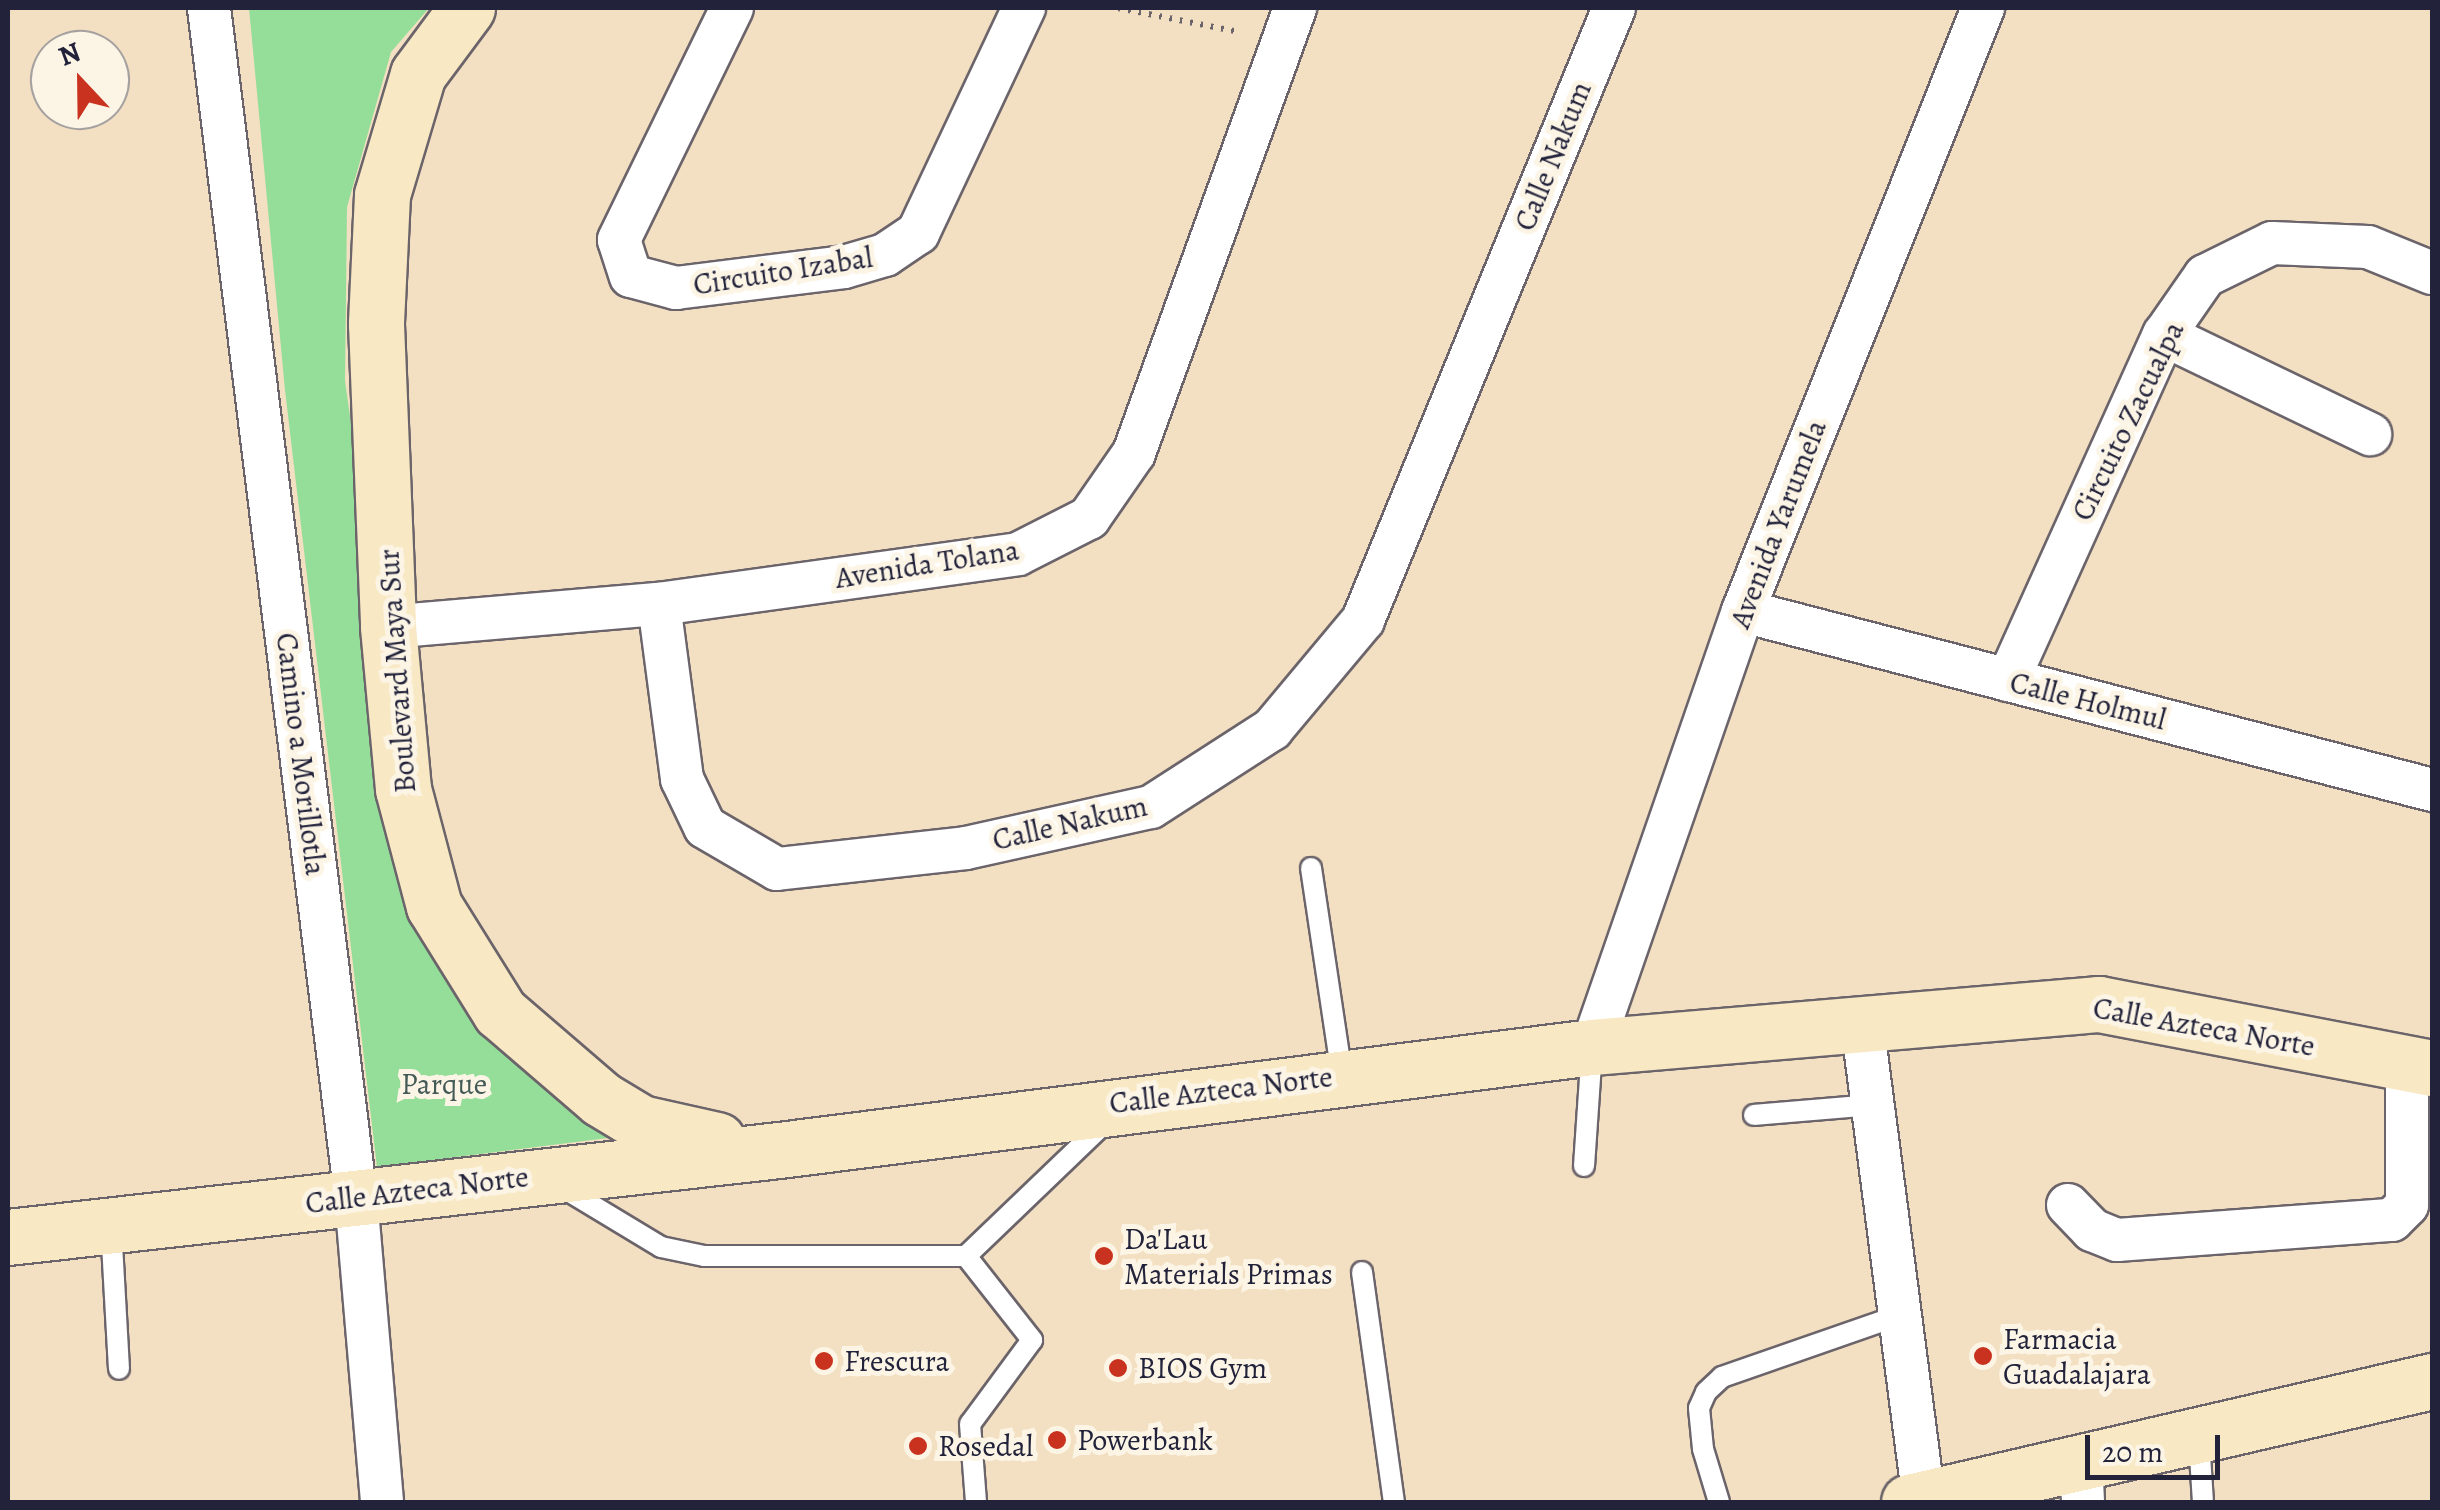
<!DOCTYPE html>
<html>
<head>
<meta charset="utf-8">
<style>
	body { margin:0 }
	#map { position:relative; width:2440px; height:1510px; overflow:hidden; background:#f3dfc1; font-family:Alegreya,serif }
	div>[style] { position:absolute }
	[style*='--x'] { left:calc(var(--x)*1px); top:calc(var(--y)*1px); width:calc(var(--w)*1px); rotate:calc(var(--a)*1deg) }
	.green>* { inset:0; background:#94de99 }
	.path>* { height:6px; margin-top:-3px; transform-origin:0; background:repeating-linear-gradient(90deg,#6b646a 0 2.5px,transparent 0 10.5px) }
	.roads { filter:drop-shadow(2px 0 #6b646a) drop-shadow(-2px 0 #6b646a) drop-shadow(0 2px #6b646a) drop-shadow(0 -2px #6b646a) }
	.lane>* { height:20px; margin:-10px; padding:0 10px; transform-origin:10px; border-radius:10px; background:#fff }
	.street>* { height:42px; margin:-21px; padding:0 21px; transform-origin:21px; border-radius:21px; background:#fff }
	.secondary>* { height:55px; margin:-27.5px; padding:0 27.5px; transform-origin:27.5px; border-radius:27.5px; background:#f8e8c3 }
	.dots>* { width:28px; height:28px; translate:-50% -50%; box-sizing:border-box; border:5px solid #fcf5e5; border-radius:50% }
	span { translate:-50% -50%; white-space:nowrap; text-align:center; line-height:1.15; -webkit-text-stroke:10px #fcf5e5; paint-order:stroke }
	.street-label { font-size:30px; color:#22223b }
	.park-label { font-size:30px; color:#445a57 }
	.poi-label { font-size:30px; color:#22223b }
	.left { translate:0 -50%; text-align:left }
	.frame { position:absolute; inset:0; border:10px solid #22223b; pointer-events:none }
	.north { position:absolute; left:30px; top:30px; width:100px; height:100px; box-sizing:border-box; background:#fcf5e5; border:2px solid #a5a1a1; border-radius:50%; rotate:338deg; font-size:28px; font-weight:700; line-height:40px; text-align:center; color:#22223b }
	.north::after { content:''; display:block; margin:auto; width:35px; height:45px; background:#c8321e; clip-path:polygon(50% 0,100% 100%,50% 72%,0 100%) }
	.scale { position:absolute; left:2085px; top:1435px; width:135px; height:45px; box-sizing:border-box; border:5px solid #22223b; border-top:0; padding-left:12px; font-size:30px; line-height:35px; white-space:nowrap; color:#22223b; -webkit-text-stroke:8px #fcf5e5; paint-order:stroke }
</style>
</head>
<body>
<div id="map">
	<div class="green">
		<div style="clip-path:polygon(249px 8px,429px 8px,391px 52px,347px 207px,345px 381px,422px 924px,632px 1135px,377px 1167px,285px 390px)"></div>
	</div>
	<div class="path">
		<div style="--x:1118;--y:8;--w:123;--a:11.2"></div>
	</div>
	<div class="roads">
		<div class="lane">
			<div style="--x:1311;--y:868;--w:209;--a:81.5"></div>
			<div style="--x:1754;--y:1115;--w:118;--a:-4.8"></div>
			<div style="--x:1584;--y:1166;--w:118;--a:-86.1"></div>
			<div style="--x:560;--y:1186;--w:118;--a:31.1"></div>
			<div style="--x:661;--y:1247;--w:44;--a:11.8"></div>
			<div style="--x:704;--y:1256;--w:262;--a:0"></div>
			<div style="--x:966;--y:1256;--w:197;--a:-43.8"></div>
			<div style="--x:111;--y:1226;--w:143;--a:86.8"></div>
			<div style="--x:966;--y:1256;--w:107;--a:51.8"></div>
			<div style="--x:1032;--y:1340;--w:104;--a:126.4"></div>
			<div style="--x:970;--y:1424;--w:78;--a:85.6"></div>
			<div style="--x:1362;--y:1272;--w:232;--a:82.1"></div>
			<div style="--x:2199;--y:1439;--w:63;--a:86.4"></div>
			<div style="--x:1719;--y:1502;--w:55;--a:-106.8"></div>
			<div style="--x:1703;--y:1449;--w:41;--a:-95.6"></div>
			<div style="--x:1699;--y:1408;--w:17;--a:-66"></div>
			<div style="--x:1706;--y:1392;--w:22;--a:-43"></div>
			<div style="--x:1722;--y:1377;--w:188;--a:-19.2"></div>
		</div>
		<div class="street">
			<div style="--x:209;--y:8;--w:1199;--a:82.96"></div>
			<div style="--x:356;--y:1198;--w:305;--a:85.1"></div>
			<div style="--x:732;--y:8;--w:258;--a:116"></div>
			<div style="--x:619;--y:240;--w:38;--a:72"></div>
			<div style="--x:631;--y:276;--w:47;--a:14.9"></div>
			<div style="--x:676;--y:288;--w:169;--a:-7.1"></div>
			<div style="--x:844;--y:267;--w:43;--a:-16.3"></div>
			<div style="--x:885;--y:255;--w:40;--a:-34"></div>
			<div style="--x:918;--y:233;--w:249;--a:-64.8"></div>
			<div style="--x:2164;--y:335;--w:229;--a:25.7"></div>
			<div style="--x:659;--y:604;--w:177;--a:82.5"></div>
			<div style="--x:682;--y:779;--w:53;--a:64.4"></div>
			<div style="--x:705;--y:827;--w:83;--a:30.3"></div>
			<div style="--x:777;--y:869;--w:190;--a:-6.3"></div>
			<div style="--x:966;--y:848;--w:189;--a:-12.5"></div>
			<div style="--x:1151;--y:807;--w:144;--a:-32.8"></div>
			<div style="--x:1272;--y:729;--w:142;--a:-50.1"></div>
			<div style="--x:1363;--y:620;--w:661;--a:-67.7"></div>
			<div style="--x:1743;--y:611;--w:712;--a:14.56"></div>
			<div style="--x:388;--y:627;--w:272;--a:-4.9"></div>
			<div style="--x:659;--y:604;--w:362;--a:-7.9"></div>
			<div style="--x:1018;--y:554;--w:80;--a:-26.9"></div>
			<div style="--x:1089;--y:518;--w:79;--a:-55.3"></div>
			<div style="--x:1134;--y:453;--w:473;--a:-70.1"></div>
			<div style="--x:2008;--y:680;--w:379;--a:-65.7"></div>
			<div style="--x:2164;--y:335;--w:72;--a:-55.2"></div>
			<div style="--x:2205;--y:276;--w:75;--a:-26.2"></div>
			<div style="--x:2272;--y:243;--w:96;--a:2.4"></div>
			<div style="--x:2368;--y:247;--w:69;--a:22.1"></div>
			<div style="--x:1862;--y:1023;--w:479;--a:82.6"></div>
			<div style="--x:1592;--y:1047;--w:461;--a:-70.9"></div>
			<div style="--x:1743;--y:611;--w:649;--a:-68.3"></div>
			<div style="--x:2068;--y:1205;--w:35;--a:46"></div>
			<div style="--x:2092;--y:1230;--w:27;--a:22"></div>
			<div style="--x:2117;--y:1240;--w:276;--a:-4.2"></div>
			<div style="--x:2392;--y:1220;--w:21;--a:-45"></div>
			<div style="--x:2407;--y:1205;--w:142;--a:-90"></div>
			<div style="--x:2081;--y:1459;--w:43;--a:87.3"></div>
		</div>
		<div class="secondary">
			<div style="--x:467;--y:8;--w:82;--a:126.6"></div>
			<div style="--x:418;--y:74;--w:126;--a:106.6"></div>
			<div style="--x:382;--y:195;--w:129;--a:92.7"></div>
			<div style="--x:376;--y:324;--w:303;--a:87.7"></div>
			<div style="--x:388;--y:627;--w:163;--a:84.7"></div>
			<div style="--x:403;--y:789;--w:121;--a:75.2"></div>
			<div style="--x:434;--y:906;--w:125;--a:58.1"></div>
			<div style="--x:500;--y:1012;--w:133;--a:40.7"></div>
			<div style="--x:601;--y:1099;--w:47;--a:31"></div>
			<div style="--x:641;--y:1123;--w:78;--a:12.6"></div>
			<div style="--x:8;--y:1237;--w:776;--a:-6.44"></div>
			<div style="--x:779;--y:1150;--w:819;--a:-7.22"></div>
			<div style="--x:1592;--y:1047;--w:509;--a:-4.85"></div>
			<div style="--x:2099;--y:1004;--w:339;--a:10.9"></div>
			<div style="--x:1909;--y:1502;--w:537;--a:-13.03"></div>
		</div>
	</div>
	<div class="dots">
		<div style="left:1104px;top:1256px;background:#c8321e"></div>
		<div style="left:1983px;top:1356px;background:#c8321e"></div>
		<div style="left:824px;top:1361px;background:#c8321e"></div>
		<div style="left:1118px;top:1368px;background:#c8321e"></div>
		<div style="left:1057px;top:1440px;background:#c8321e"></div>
		<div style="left:918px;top:1446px;background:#c8321e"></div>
	</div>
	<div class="street-label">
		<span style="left:1553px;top:156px;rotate:-68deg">Calle Nakum</span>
		<span style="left:783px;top:271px;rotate:-9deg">Circuito Izabal</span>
		<span style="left:2128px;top:421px;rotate:-64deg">Circuito Zacualpa</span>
		<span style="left:1778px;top:524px;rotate:-69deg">Avenida Yarumela</span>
		<span style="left:927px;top:564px;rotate:-9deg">Avenida Tolana</span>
		<span style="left:397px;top:671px;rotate:-94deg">Boulevard Maya Sur</span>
		<span style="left:2088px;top:701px;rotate:14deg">Calle Holmul</span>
		<span style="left:301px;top:754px;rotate:83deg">Camino a Morillotla</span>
		<span style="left:1070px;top:823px;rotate:-13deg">Calle Nakum</span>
		<span style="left:2204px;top:1027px;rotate:10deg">Calle Azteca Norte</span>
		<span style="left:1221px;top:1090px;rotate:-7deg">Calle Azteca Norte</span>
		<span style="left:417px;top:1190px;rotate:-7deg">Calle Azteca Norte</span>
	</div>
	<div class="park-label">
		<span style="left:444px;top:1084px">Parque</span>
	</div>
	<div class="poi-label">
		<span class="left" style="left:1124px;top:1256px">Da'Lau<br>Materials Primas</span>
		<span class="left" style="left:2003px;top:1356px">Farmacia<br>Guadalajara</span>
		<span class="left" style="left:844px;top:1361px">Frescura</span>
		<span class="left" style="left:1138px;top:1368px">BIOS Gym</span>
		<span class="left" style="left:1077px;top:1440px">Powerbank</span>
		<span class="left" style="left:938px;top:1446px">Rosedal</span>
	</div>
	<div class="frame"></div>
	<div class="north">N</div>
	<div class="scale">20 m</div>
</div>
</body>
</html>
